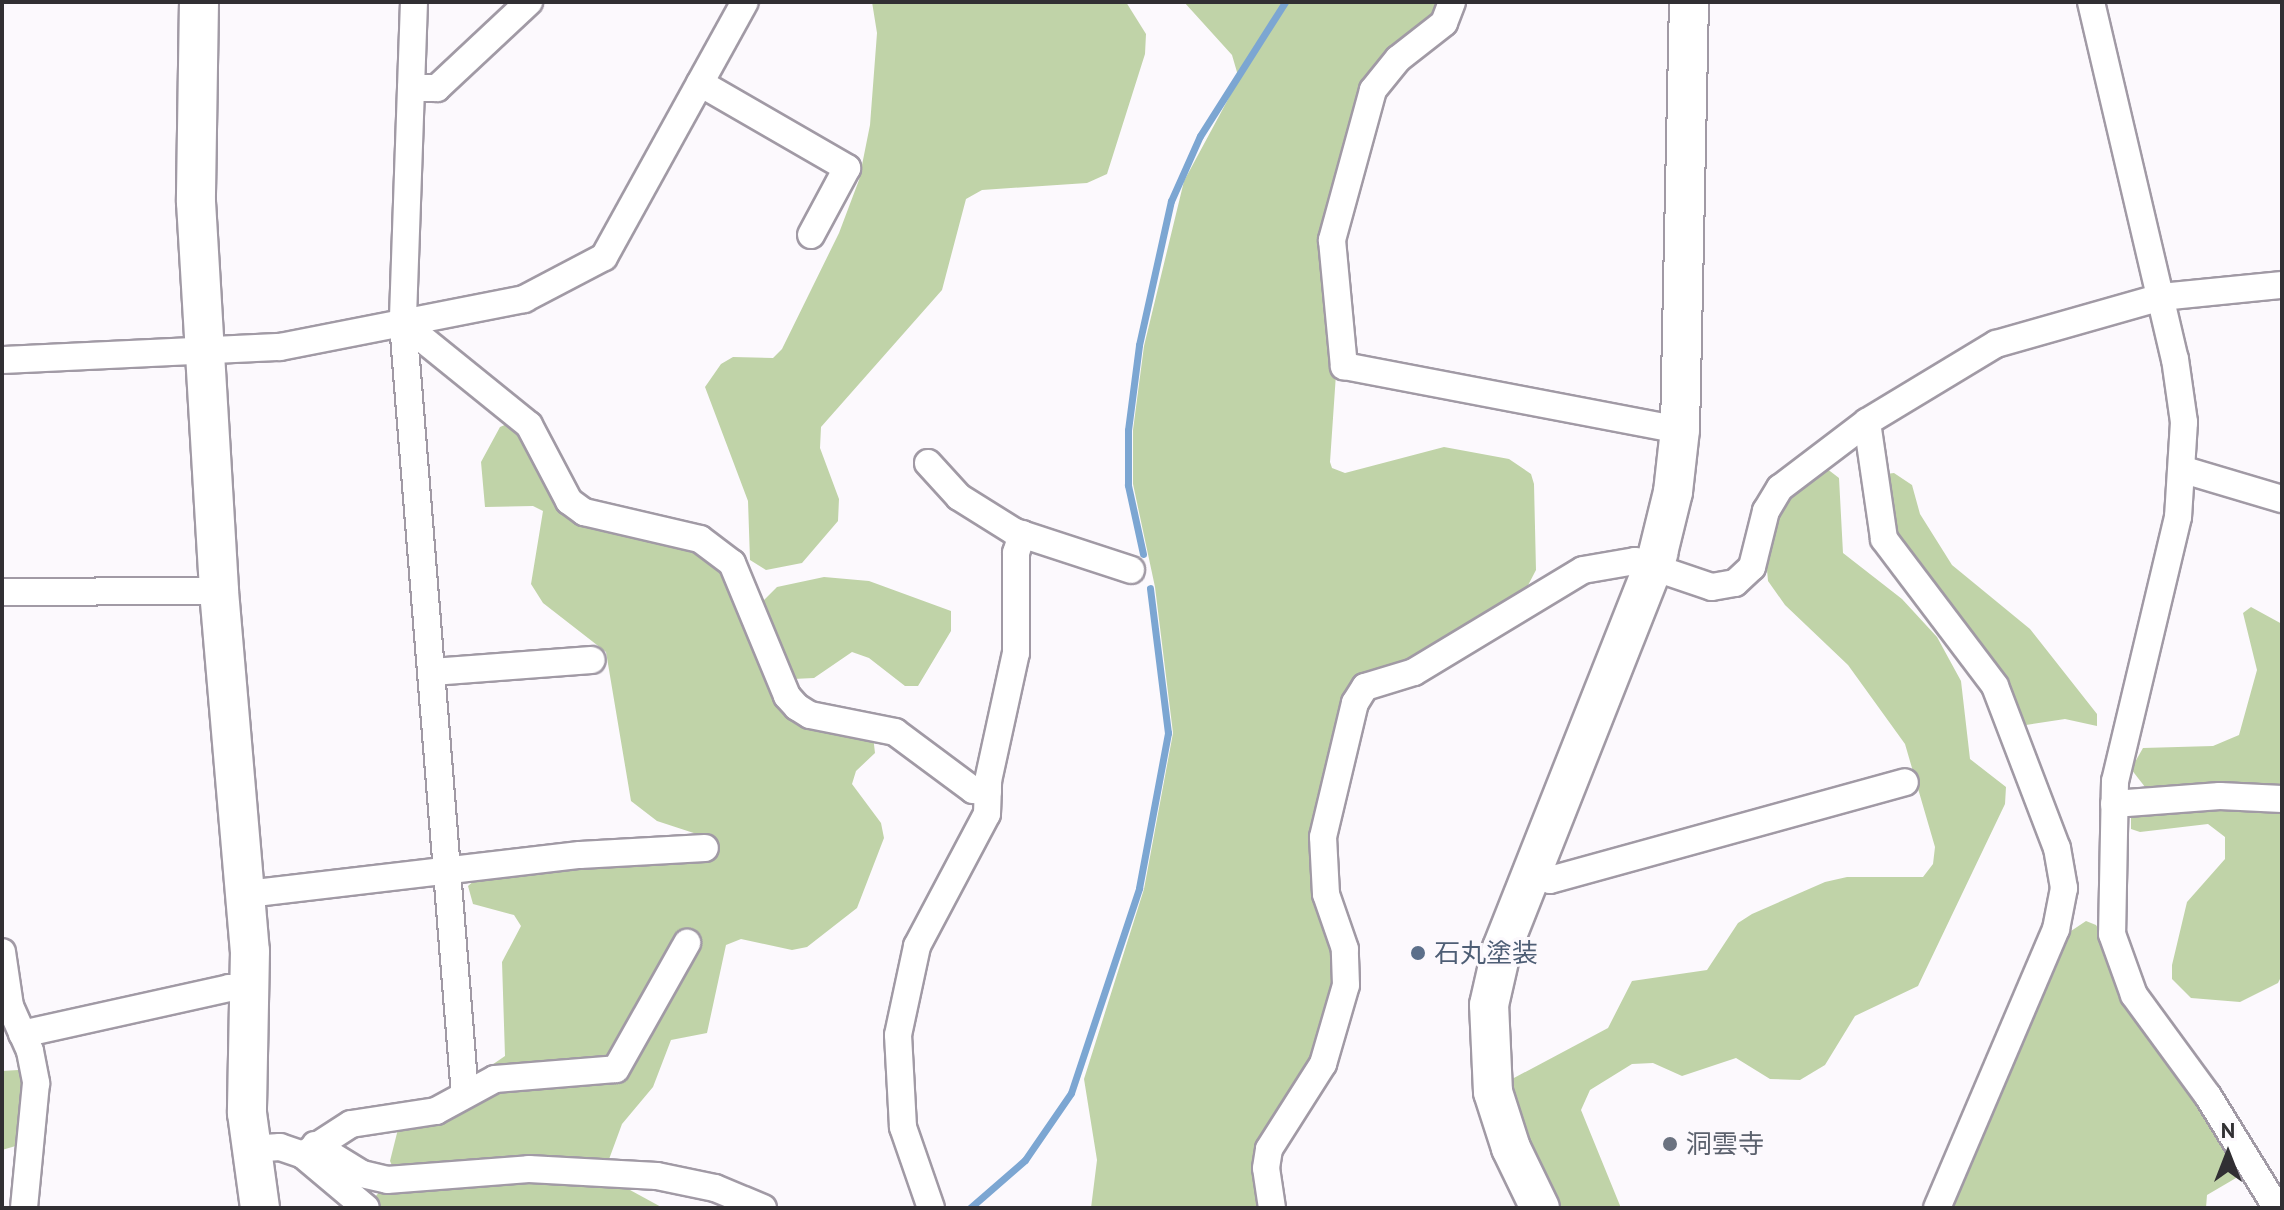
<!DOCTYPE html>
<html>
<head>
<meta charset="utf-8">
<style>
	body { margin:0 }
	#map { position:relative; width:2284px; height:1210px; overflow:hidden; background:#fcf9fd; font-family:"PT Sans","Noto Sans JP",sans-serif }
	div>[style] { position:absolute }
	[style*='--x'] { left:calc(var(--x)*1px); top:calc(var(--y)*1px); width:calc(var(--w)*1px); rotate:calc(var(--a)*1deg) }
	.green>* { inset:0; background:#c0d3a8 }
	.stream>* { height:7px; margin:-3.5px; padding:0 3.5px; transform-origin:3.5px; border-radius:3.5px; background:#7ca6d2 }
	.roads { filter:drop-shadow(2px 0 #a19aa5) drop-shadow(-2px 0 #a19aa5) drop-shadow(0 2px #a19aa5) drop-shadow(0 -2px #a19aa5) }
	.street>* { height:26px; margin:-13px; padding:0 13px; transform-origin:13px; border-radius:13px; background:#fff }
	.secondary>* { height:38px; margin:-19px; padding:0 19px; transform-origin:19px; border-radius:19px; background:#fff }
	.dots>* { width:22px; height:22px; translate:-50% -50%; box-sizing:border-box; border:4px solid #fcf9fd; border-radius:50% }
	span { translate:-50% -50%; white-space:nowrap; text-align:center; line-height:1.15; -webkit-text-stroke:6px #fcf9fd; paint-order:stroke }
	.service-label { font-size:26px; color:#4e5e75 }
	.left { translate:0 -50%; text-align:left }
	.worship-label { font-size:26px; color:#5b616d }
	.frame { position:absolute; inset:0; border:4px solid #312f33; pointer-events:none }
	.north { position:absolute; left:2188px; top:1114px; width:80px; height:80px; -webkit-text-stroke:6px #fcf9fd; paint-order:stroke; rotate:0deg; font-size:22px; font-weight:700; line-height:32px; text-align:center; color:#312f33 }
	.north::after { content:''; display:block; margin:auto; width:28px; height:36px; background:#312f33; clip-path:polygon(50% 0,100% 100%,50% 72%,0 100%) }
</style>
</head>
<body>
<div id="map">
	<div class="green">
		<div style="clip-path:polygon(872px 2px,1126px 2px,1146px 34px,1145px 54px,1107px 174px,1087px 183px,982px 190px,966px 199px,942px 290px,821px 427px,820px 448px,839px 499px,838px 521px,802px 563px,766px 570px,750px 560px,748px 501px,705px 387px,721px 364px,733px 357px,773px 358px,782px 349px,839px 233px,859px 180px,870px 125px,877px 33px)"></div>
		<div style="clip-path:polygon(1184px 2px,1442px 2px,1441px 11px,1392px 52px,1323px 239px,1336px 374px,1330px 462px,1332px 468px,1345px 473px,1444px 447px,1509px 459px,1531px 474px,1534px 484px,1536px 570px,1523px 595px,1420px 660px,1372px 676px,1319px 817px,1340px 967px,1321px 1048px,1271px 1127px,1265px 1208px,1091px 1208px,1097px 1160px,1084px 1079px,1144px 889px,1173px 733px,1155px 587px,1133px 484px,1133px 430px,1144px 346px,1184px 181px,1239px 79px,1232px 55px)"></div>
		<div style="clip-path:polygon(507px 424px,515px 426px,551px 488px,697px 547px,725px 568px,772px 686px,873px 736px,875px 753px,856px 771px,852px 784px,881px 823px,884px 838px,857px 908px,807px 947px,792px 950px,741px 939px,726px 945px,707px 1033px,671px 1040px,653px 1087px,622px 1124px,608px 1162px,394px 1170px,390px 1161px,398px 1129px,505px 1056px,502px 962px,521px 926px,514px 915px,473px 904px,468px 886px,476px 879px,712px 839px,657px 821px,631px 801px,606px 652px,543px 603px,531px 584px,543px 511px,533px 506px,485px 507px,481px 462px,500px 427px)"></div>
		<div style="clip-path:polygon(1826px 468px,1839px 478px,1843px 553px,1902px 599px,1937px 637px,1961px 681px,1970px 759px,2006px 787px,2005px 804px,1918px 986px,1855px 1016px,1825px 1065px,1800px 1080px,1770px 1079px,1736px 1058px,1682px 1076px,1653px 1063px,1632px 1064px,1590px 1090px,1581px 1110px,1621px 1208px,1560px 1208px,1527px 1141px,1523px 1120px,1518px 1118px,1512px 1079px,1608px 1028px,1632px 981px,1707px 970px,1738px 923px,1752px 914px,1825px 882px,1847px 877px,1923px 877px,1933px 864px,1935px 847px,1905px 744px,1848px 665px,1785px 605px,1768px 581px,1766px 559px,1781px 504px)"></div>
		<div style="clip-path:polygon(1894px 473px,1912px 485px,1920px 514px,1952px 565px,2030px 629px,2097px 714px,2097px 726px,2065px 719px,2026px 725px,2006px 680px,1895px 534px,1886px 474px)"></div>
		<div style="clip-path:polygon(824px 577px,869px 581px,951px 611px,951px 631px,918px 686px,905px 686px,869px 658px,852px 652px,814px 678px,793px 679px,763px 601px,777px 587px)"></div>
		<div style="clip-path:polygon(2251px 607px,2282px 624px,2282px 792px,2145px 787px,2131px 769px,2143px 748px,2213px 746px,2239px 735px,2257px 670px,2243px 613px)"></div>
		<div style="clip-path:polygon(2282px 806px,2282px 975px,2278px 983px,2240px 1002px,2191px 998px,2172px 979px,2172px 965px,2187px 902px,2225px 859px,2225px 837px,2208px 824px,2140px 832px,2131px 829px,2131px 813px)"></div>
		<div style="clip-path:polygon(2086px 921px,2096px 925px,2230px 1144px,2222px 1146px,2238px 1167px,2236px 1178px,2207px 1195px,2206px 1208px,1950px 1208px,2068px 933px)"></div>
		<div style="clip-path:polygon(18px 1070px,23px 1075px,19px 1145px,2px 1150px,2px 1071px)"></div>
		<div style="clip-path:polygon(502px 1179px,619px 1184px,663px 1208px,382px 1208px,374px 1198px,382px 1189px)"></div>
	</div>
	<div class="stream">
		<div style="--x:1143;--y:554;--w:71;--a:-102.3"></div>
		<div style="--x:1128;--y:485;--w:55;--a:-90"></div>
		<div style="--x:1128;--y:430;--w:86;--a:-82.6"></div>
		<div style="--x:1139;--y:345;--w:148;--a:-77.5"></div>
		<div style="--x:1171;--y:201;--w:71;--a:-66"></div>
		<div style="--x:1200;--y:136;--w:159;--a:-57.6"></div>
		<div style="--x:970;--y:1208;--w:73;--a:-41.1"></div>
		<div style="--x:1025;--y:1160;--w:81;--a:-55.5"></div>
		<div style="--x:1071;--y:1093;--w:216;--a:-71.6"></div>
		<div style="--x:1139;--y:888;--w:158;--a:-79.4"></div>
		<div style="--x:1168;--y:733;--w:146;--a:-97.1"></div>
	</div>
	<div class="roads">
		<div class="street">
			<div style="--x:414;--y:2;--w:321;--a:92"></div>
			<div style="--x:403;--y:323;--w:774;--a:85.41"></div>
			<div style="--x:1452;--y:2;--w:22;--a:111"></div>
			<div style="--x:1444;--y:23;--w:58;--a:142"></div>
			<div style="--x:1398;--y:59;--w:40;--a:129"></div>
			<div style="--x:1373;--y:90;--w:156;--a:105.3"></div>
			<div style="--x:1332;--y:240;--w:127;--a:84.6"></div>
			<div style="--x:1344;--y:366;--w:342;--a:10.8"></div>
			<div style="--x:2091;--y:2;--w:367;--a:76.8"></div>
			<div style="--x:2175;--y:359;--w:64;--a:81.9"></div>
			<div style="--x:2184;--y:422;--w:95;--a:93.6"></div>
			<div style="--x:2178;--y:517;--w:271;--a:103.4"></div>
			<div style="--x:2115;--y:781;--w:153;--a:91.1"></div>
			<div style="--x:2112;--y:934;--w:65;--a:70.2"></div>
			<div style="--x:2134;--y:995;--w:125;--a:53.8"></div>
			<div style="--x:2208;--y:1096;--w:132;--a:58.4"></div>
			<div style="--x:700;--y:83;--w:170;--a:30"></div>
			<div style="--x:847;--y:168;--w:76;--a:118.2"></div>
			<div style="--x:411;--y:88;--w:26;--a:0"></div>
			<div style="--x:437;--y:88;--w:126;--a:-43.1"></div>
			<div style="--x:403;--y:323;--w:162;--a:39"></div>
			<div style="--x:529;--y:425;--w:86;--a:62.2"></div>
			<div style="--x:569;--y:501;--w:19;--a:36"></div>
			<div style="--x:584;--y:512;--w:119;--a:13.1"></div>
			<div style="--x:700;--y:539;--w:40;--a:37"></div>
			<div style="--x:732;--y:563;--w:144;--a:67.5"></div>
			<div style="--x:787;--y:696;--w:15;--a:48"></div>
			<div style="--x:797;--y:707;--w:15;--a:32"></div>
			<div style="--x:810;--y:715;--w:87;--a:11.3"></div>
			<div style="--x:895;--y:732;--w:97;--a:36.6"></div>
			<div style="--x:973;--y:790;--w:15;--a:4"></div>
			<div style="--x:2;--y:360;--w:278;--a:-2.7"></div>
			<div style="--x:280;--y:347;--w:249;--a:-11.1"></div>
			<div style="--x:524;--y:299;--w:90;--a:-27.7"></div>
			<div style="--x:604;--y:257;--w:291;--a:-61.1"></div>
			<div style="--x:1867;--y:422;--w:118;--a:81.7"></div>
			<div style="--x:1884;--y:539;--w:184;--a:52.9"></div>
			<div style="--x:1995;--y:686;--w:173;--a:69.1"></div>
			<div style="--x:2057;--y:848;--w:41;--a:80.1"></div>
			<div style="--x:2064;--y:888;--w:42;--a:101"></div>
			<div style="--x:2056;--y:929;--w:303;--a:113.1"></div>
			<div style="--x:928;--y:463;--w:46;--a:47.6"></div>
			<div style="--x:959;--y:497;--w:66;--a:32"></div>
			<div style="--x:1015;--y:532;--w:122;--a:18.1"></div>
			<div style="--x:2184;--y:470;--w:102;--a:16.5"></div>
			<div style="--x:2;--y:592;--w:217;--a:-0.3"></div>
			<div style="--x:432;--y:672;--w:160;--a:-4.3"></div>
			<div style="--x:2114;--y:804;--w:106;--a:-4.3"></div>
			<div style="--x:2220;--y:796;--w:62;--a:2.8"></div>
			<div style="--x:1533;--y:874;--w:18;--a:19"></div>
			<div style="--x:1550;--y:880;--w:368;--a:-15.4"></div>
			<div style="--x:247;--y:894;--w:335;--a:-6.7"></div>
			<div style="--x:580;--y:855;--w:125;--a:-3.2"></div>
			<div style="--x:2;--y:952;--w:55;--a:81.6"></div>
			<div style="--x:10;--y:1006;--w:49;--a:66"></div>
			<div style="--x:30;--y:1051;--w:33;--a:79"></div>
			<div style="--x:36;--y:1083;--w:126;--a:95.5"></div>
			<div style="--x:22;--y:1034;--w:212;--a:-12.5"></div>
			<div style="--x:229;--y:988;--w:22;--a:3"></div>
			<div style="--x:315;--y:1145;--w:55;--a:31.7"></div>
			<div style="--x:362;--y:1174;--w:26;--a:13"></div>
			<div style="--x:387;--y:1180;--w:142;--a:-4.4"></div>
			<div style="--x:529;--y:1169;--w:128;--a:3.1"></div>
			<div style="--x:657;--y:1176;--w:59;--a:11.7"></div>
			<div style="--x:715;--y:1188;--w:52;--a:22.6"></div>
			<div style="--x:250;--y:1149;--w:30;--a:-4"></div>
			<div style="--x:280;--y:1147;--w:24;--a:19"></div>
			<div style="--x:303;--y:1155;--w:82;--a:40.1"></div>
			<div style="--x:303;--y:1155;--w:57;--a:-32.9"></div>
			<div style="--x:351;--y:1124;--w:86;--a:-8.7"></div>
			<div style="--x:436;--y:1111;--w:67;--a:-28.5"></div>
			<div style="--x:495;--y:1079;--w:121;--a:-4.7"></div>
			<div style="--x:616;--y:1069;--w:145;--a:-60.6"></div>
			<div style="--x:931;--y:1208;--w:86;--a:-109.1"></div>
			<div style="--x:903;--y:1127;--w:92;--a:-93.1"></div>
			<div style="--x:898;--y:1035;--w:91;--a:-77.9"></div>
			<div style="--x:917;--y:946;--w:149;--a:-62.1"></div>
			<div style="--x:987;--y:814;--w:33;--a:-88"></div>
			<div style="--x:988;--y:781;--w:131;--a:-77.7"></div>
			<div style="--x:1016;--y:653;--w:100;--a:-90"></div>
			<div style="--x:1016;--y:553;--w:20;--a:-72"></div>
			<div style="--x:1272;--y:1208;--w:40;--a:-98.5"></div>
			<div style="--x:1266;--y:1168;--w:19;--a:-81"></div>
			<div style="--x:1269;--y:1149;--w:101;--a:-57.6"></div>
			<div style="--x:1323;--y:1064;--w:82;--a:-73.8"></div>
			<div style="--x:1346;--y:985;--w:36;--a:-92"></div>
			<div style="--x:1345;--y:949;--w:58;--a:-109.1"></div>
			<div style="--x:1326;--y:894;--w:57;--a:-93"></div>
			<div style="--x:1323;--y:837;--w:138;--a:-76.6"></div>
			<div style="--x:1355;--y:703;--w:19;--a:-58"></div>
			<div style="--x:1365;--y:687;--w:51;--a:-17"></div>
			<div style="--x:1414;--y:672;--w:197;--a:-31.1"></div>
			<div style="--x:1583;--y:570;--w:53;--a:-9.8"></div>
			<div style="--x:1635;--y:561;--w:81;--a:18.7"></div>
			<div style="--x:1712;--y:587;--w:23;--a:-10"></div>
			<div style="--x:1735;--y:583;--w:23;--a:-43"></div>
			<div style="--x:1752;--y:567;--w:58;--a:-76"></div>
			<div style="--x:1766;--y:511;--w:27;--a:-59"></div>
			<div style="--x:1780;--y:488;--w:109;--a:-37.2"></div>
			<div style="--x:1867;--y:422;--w:151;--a:-31.2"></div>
			<div style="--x:1996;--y:344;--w:172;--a:-15.9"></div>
			<div style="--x:2161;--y:297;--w:122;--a:-5.7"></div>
		</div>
		<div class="secondary">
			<div style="--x:199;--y:2;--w:200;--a:90.9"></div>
			<div style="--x:196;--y:202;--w:390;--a:86.6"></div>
			<div style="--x:219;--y:591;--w:361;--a:85.1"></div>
			<div style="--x:250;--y:951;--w:162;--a:91.1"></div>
			<div style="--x:247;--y:1113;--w:96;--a:82.2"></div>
			<div style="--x:1540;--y:1208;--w:67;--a:-115.8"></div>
			<div style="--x:1511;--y:1148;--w:59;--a:-107.8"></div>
			<div style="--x:1493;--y:1092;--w:87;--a:-92.6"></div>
			<div style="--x:1489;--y:1005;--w:58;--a:-77.2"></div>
			<div style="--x:1502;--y:948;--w:425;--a:-68.4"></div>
			<div style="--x:1658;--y:553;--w:63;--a:-76.2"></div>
			<div style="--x:1673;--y:492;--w:62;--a:-83.6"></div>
			<div style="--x:1680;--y:430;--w:428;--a:-88.8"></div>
		</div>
	</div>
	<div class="dots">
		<div style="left:1418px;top:953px;background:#5c6f8a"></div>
		<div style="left:1670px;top:1144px;background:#6b7280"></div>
	</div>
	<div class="service-label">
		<span class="left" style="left:1434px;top:953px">石丸塗装</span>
	</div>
	<div class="worship-label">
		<span class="left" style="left:1686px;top:1144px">洞雲寺</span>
	</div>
	<div class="frame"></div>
	<div class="north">N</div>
</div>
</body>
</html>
